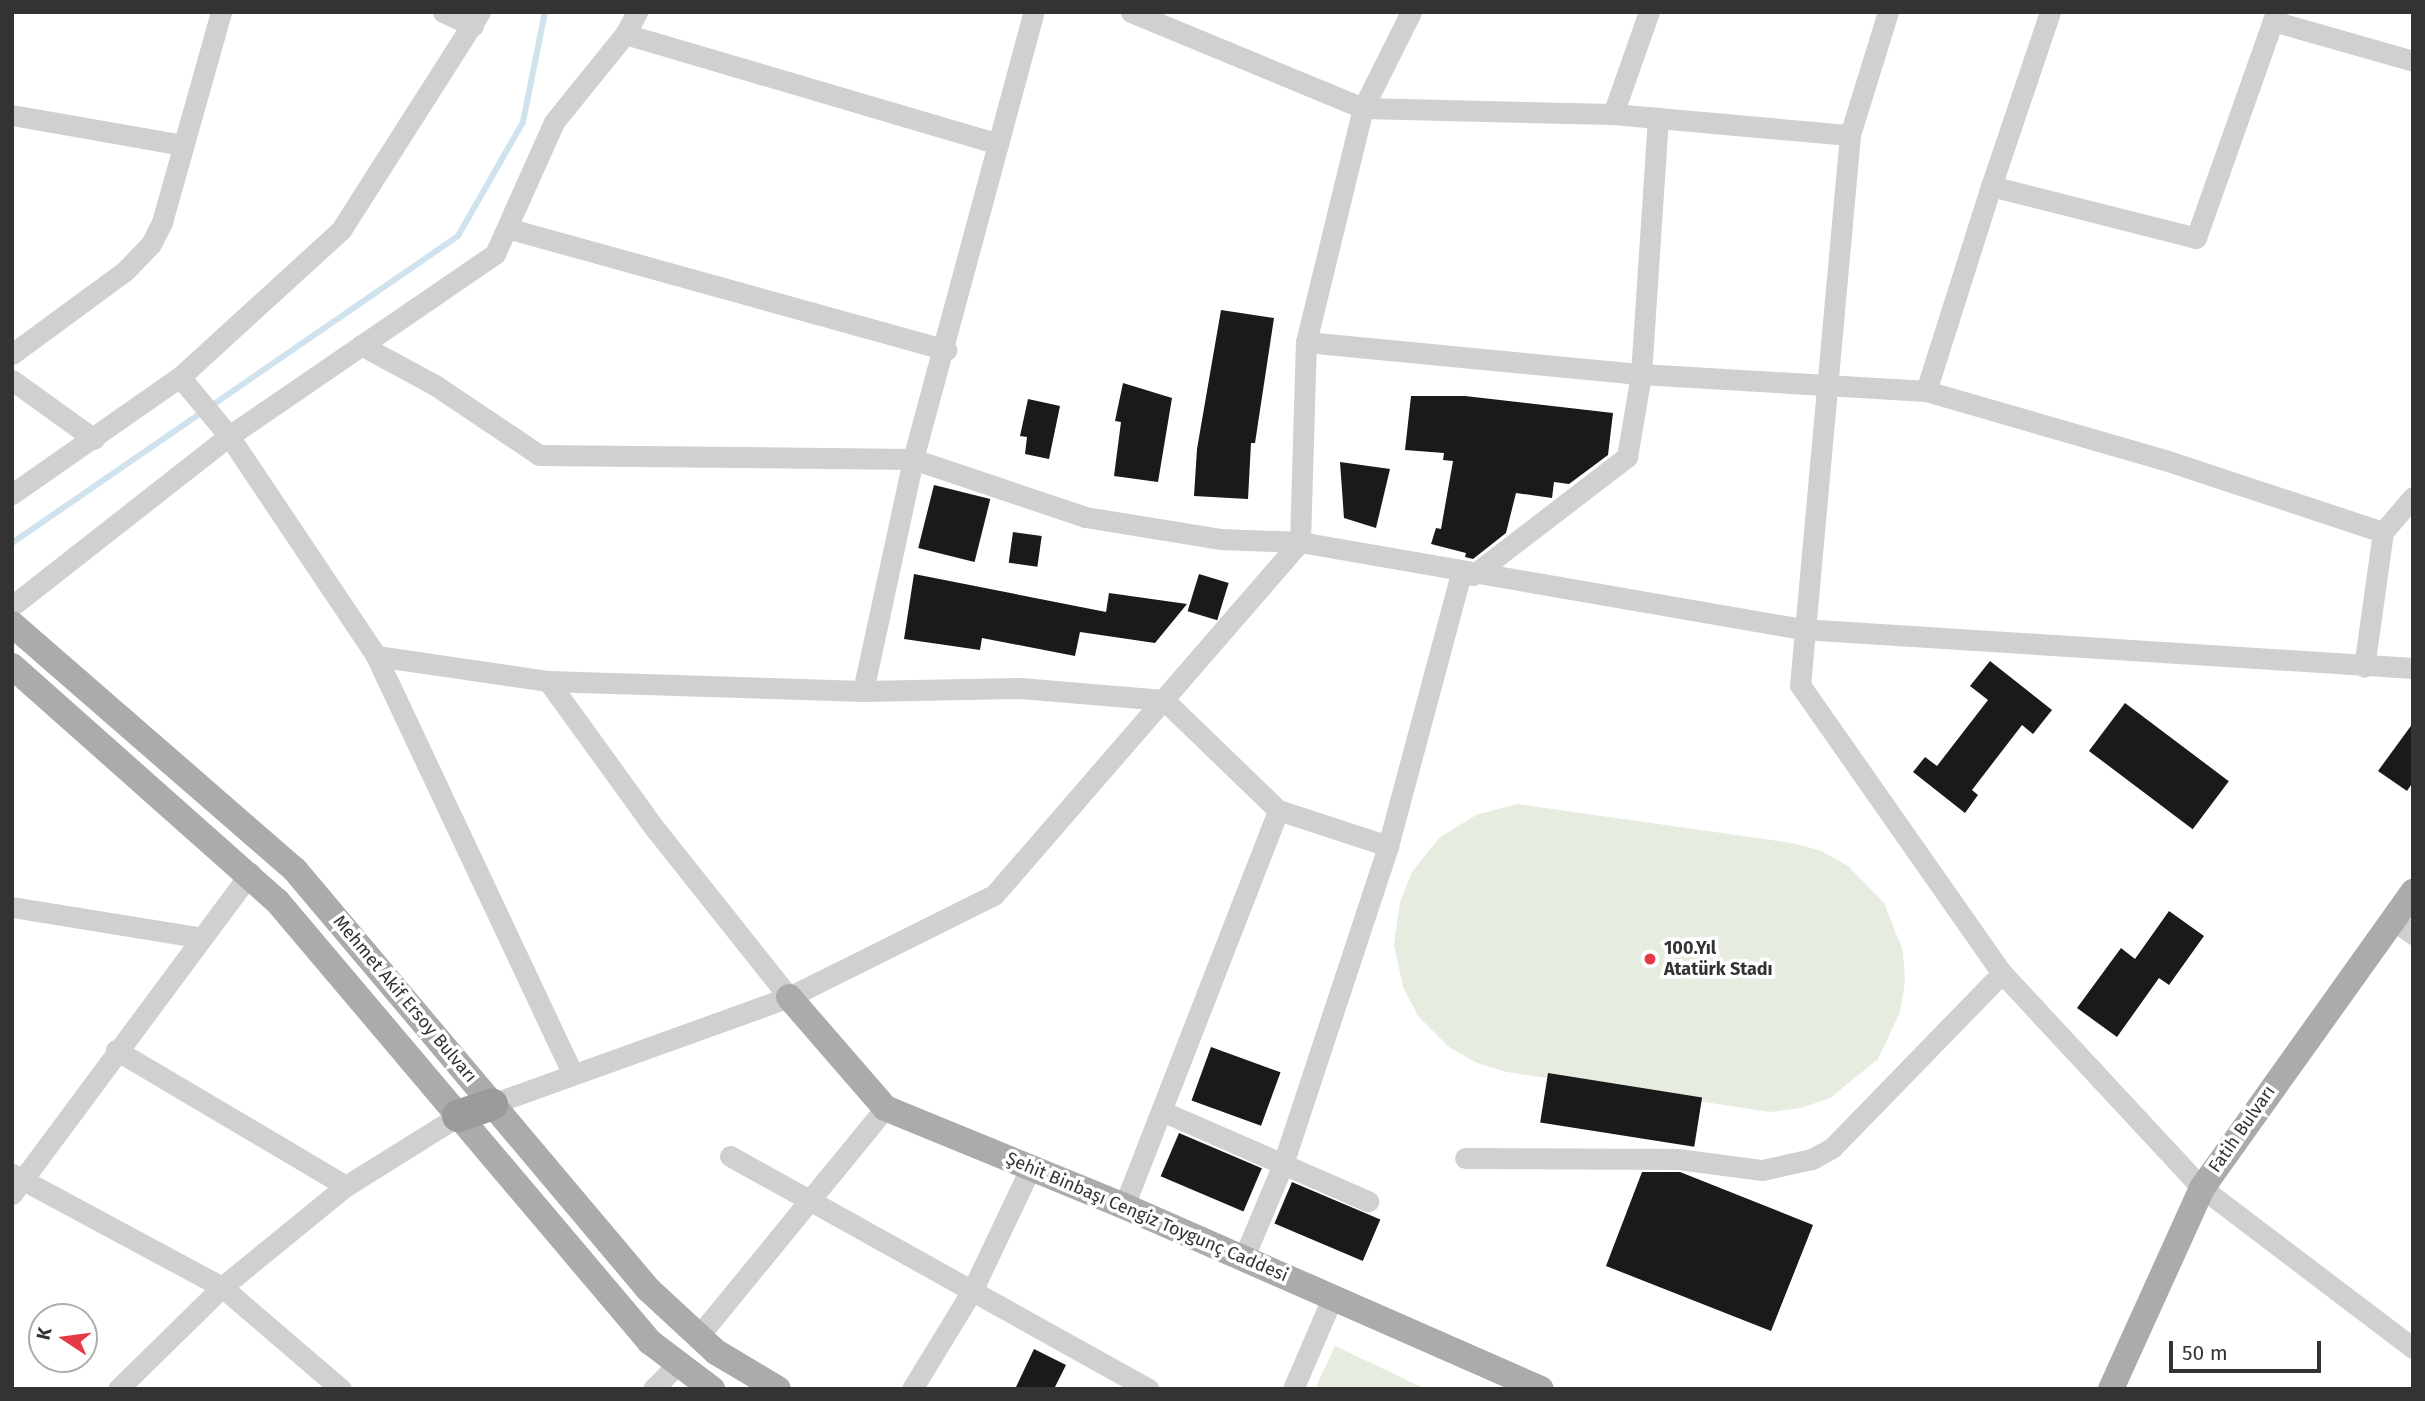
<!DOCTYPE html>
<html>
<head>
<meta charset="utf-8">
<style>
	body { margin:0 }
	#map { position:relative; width:2425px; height:1401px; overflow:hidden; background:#fff; font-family:"Fira Sans",sans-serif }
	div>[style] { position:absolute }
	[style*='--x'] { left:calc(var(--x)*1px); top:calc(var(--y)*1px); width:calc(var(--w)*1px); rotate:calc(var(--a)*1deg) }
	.green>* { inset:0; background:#e6ecdf }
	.stream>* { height:6px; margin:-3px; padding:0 3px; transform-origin:3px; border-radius:3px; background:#cfe2ee }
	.building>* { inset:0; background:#1a1a1a; transform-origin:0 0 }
	.minor>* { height:21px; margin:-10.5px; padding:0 10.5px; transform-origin:10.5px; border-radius:10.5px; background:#d0d0d0 }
	.major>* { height:26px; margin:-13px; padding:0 13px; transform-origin:13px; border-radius:13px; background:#ababab }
	.highway>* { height:32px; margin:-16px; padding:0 16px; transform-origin:16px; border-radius:16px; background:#9a9a9a }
	.dots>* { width:19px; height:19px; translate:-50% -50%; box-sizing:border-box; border:4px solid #fff; border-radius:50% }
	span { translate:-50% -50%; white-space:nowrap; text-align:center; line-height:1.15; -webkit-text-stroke:7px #fff; paint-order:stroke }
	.poi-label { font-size:18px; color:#333; font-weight:700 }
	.left { translate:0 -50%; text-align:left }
	.street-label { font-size:18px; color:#333 }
	.frame { position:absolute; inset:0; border:14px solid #333; pointer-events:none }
	.north { position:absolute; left:28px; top:1303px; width:70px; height:70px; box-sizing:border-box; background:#fff; border:2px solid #adadad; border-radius:50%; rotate:283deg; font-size:19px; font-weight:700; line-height:28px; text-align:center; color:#333 }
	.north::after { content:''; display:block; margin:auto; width:24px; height:32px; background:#e63946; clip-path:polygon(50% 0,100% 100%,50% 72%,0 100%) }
	.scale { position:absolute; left:2169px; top:1341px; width:152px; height:32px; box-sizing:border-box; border:4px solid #333; border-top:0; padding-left:9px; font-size:21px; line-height:24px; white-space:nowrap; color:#333; -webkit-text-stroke:5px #fff; paint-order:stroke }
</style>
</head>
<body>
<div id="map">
	<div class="green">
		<div style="clip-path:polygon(1517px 804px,1792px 843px,1821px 851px,1848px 866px,1884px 903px,1903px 951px,1905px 982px,1900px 1012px,1878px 1059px,1830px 1098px,1801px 1108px,1770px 1112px,1507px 1072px,1477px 1063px,1449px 1047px,1418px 1016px,1403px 987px,1394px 945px,1400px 902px,1412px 872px,1439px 838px,1476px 815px)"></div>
		<div style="clip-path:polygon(1335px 1346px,1426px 1389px,1315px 1389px)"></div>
	</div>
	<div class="stream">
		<div style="--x:12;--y:543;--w:541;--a:-34.54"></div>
		<div style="--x:458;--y:236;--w:131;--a:-60.3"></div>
		<div style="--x:523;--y:122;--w:112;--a:-78.7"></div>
	</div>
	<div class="building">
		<div style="clip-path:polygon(1221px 310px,1274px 318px,1255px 443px,1251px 443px,1248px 499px,1194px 496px,1197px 449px)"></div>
		<div style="clip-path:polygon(1123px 383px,1172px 398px,1158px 482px,1114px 476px,1121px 422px,1115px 421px)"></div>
		<div style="clip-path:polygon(1411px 396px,1465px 396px,1613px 413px,1608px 455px,1569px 484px,1554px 482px,1552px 498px,1516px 493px,1506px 533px,1473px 559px,1465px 557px,1466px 553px,1431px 544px,1436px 528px,1441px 529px,1453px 461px,1443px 460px,1444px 453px,1405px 450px)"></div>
		<div style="clip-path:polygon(1028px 399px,1060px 406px,1049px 459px,1025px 454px,1027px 437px,1020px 436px)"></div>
		<div style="clip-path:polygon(1340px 462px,1390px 469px,1376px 528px,1344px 518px)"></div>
		<div style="left:934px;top:485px;width:58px;height:65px;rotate:14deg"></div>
		<div style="left:1013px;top:532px;width:29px;height:31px;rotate:8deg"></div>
		<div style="clip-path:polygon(914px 574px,1106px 612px,1109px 593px,1187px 604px,1155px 643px,1080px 632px,1075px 656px,982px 638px,980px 650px,904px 639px)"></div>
		<div style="left:1199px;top:574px;width:31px;height:39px;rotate:17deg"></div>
		<div style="clip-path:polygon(1990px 661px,2052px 710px,2033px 734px,2022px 725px,1972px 790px,1978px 795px,1965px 813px,1913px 772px,1925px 757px,1937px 766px,1988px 700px,1970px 686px)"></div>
		<div style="left:2125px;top:703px;width:130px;height:60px;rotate:37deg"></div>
		<div style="clip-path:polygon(2413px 723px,2413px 782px,2407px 791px,2378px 771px)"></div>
		<div style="clip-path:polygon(2169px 911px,2204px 936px,2169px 985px,2159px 978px,2117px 1037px,2077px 1008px,2121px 948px,2135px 959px)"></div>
		<div style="left:1211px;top:1047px;width:74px;height:57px;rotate:20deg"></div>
		<div style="left:1548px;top:1073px;width:156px;height:50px;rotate:9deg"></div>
		<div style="left:1179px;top:1133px;width:90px;height:47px;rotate:23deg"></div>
		<div style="clip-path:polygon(1642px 1172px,1680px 1172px,1813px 1225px,1771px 1331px,1606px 1266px)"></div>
		<div style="left:1292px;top:1182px;width:96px;height:45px;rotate:23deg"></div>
		<div style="clip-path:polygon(1034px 1349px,1066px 1365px,1054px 1389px,1015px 1389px)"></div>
	</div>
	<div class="minor">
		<div style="--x:443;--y:12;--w:33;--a:25"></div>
		<div style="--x:1131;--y:12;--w:251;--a:22.5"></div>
		<div style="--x:1363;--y:108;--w:250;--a:1.4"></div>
		<div style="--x:1613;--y:114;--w:238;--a:5.1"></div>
		<div style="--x:1888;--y:12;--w:129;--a:107.2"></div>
		<div style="--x:1850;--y:135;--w:552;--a:95.19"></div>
		<div style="--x:1800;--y:685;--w:352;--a:55"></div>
		<div style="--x:2002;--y:973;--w:294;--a:47.1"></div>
		<div style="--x:2202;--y:1188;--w:265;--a:37.2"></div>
		<div style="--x:2050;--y:12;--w:184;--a:108.7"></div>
		<div style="--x:1991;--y:186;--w:211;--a:14.2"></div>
		<div style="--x:2196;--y:238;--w:240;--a:-70.5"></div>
		<div style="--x:2273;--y:21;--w:146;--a:15.9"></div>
		<div style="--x:625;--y:34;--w:389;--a:16.4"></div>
		<div style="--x:1613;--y:114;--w:108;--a:-70.6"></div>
		<div style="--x:12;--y:115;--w:174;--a:10"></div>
		<div style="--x:507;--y:228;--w:456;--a:15.5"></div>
		<div style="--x:1306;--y:342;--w:337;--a:5.5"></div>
		<div style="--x:1641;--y:374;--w:286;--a:3.4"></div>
		<div style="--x:1926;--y:391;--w:249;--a:16.1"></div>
		<div style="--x:2165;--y:460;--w:230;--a:18.3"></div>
		<div style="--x:2383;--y:532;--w:136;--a:98"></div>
		<div style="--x:361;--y:345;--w:84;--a:28.4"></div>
		<div style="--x:435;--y:385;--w:125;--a:33.9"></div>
		<div style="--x:539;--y:455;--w:374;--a:0.6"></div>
		<div style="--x:913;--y:459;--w:182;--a:18.6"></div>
		<div style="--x:1085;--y:517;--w:138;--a:9.2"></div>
		<div style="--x:1221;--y:539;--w:79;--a:2.2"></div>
		<div style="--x:1300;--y:542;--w:509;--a:9.83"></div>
		<div style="--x:1802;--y:629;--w:612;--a:3.65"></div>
		<div style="--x:12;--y:354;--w:140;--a:-36.3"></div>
		<div style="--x:125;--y:271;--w:37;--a:-46"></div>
		<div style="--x:151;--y:244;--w:25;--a:-63"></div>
		<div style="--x:162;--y:222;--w:218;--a:-74.3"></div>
		<div style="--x:180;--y:377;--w:77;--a:50.3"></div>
		<div style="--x:229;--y:436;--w:265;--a:56.2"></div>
		<div style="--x:376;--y:656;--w:460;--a:64.8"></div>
		<div style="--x:12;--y:380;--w:101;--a:35.7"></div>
		<div style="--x:1926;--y:391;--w:215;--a:-72.4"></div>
		<div style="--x:12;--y:494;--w:205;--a:-34.9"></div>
		<div style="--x:180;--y:377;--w:218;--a:-42.4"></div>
		<div style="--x:341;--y:230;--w:259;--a:-57.5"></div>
		<div style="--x:2383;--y:532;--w:46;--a:-49.4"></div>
		<div style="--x:1473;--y:575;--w:194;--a:-37.5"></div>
		<div style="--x:1627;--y:457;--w:84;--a:-80.4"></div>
		<div style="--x:1641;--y:374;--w:257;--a:-86.2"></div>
		<div style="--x:12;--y:606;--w:276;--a:-38.1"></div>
		<div style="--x:229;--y:436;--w:322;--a:-34.4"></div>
		<div style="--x:495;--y:254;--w:145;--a:-65.9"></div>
		<div style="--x:554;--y:122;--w:113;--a:-51.1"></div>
		<div style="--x:625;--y:34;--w:25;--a:-61"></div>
		<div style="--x:376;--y:656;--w:174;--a:8.3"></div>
		<div style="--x:548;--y:681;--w:315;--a:1.8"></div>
		<div style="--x:863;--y:691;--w:157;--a:-1.1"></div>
		<div style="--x:1020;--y:688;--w:144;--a:4.8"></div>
		<div style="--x:1164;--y:700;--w:158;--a:44"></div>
		<div style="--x:1278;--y:810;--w:116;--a:18.1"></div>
		<div style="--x:548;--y:681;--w:184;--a:54.1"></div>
		<div style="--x:656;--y:830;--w:213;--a:51.5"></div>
		<div style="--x:863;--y:691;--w:237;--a:-77.8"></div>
		<div style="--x:913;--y:459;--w:463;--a:-74.9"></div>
		<div style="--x:12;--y:907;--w:188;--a:9.2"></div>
		<div style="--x:2392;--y:919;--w:26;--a:36"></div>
		<div style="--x:116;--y:1050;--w:267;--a:30.6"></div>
		<div style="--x:492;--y:1104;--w:316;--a:-19.8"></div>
		<div style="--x:789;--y:997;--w:229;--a:-26.5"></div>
		<div style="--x:994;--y:895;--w:467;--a:-49.1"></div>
		<div style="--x:1300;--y:542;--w:200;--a:-88.3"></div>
		<div style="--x:1306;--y:342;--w:241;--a:-76.3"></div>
		<div style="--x:1363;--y:108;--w:107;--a:-63.4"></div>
		<div style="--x:1164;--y:1112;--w:223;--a:23.6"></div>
		<div style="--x:730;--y:1156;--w:479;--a:29.1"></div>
		<div style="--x:1465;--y:1158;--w:213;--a:0.3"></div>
		<div style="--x:1678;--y:1159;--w:85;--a:7.5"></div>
		<div style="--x:1762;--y:1170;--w:51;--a:-12.4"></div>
		<div style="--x:1812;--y:1159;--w:23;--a:-29"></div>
		<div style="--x:1832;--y:1148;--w:244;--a:-45.8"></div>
		<div style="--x:12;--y:1174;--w:238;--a:28.3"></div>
		<div style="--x:222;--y:1287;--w:157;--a:40.6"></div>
		<div style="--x:12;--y:1194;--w:400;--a:-53.4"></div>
		<div style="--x:1124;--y:1206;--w:425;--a:-68.7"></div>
		<div style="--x:1244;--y:1257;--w:101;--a:-67.2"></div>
		<div style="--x:1283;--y:1164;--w:335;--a:-71.7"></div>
		<div style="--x:1388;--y:846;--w:283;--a:-75"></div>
		<div style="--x:697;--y:1338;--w:297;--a:-50.7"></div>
		<div style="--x:118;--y:1389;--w:146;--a:-44.4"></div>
		<div style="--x:222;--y:1287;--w:160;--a:-39.2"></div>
		<div style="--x:346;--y:1186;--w:132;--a:-32"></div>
		<div style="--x:653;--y:1389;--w:33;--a:-45"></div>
		<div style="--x:912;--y:1389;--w:117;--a:-58.6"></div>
		<div style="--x:973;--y:1289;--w:135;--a:-64.6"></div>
		<div style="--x:1293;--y:1389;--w:101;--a:-66.7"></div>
	</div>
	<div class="major">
		<div style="--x:12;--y:624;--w:375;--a:41"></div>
		<div style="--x:295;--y:870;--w:548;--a:49.89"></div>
		<div style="--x:648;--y:1289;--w:93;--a:42.8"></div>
		<div style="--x:716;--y:1352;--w:72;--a:30.8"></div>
		<div style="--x:12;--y:666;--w:354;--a:41.6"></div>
		<div style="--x:277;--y:901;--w:578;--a:49.78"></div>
		<div style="--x:650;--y:1342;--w:78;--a:37.2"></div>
		<div style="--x:789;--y:997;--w:147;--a:49.1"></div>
		<div style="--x:885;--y:1108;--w:258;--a:22.3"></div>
		<div style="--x:1124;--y:1206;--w:455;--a:23.7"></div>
		<div style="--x:2111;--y:1389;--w:221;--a:-65.6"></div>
		<div style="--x:2202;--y:1188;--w:364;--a:-54.5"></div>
	</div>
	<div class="highway">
		<div style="--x:458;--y:1116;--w:36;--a:-19"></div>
	</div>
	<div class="dots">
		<div style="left:1650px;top:959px;background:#e63946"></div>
	</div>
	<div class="poi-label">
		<span class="left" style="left:1664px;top:959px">100.Yıl<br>Atatürk Stadı</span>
	</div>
	<div class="street-label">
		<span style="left:405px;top:999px;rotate:50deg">Mehmet Akif Ersoy Bulvarı</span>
		<span style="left:2242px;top:1129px;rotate:-55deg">Fatih Bulvarı</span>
		<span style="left:1147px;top:1217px;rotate:23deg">Şehit Binbaşı Cengiz Toygunç Caddesi</span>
	</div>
	<div class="frame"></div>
	<div class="north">K</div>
	<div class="scale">50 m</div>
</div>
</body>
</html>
